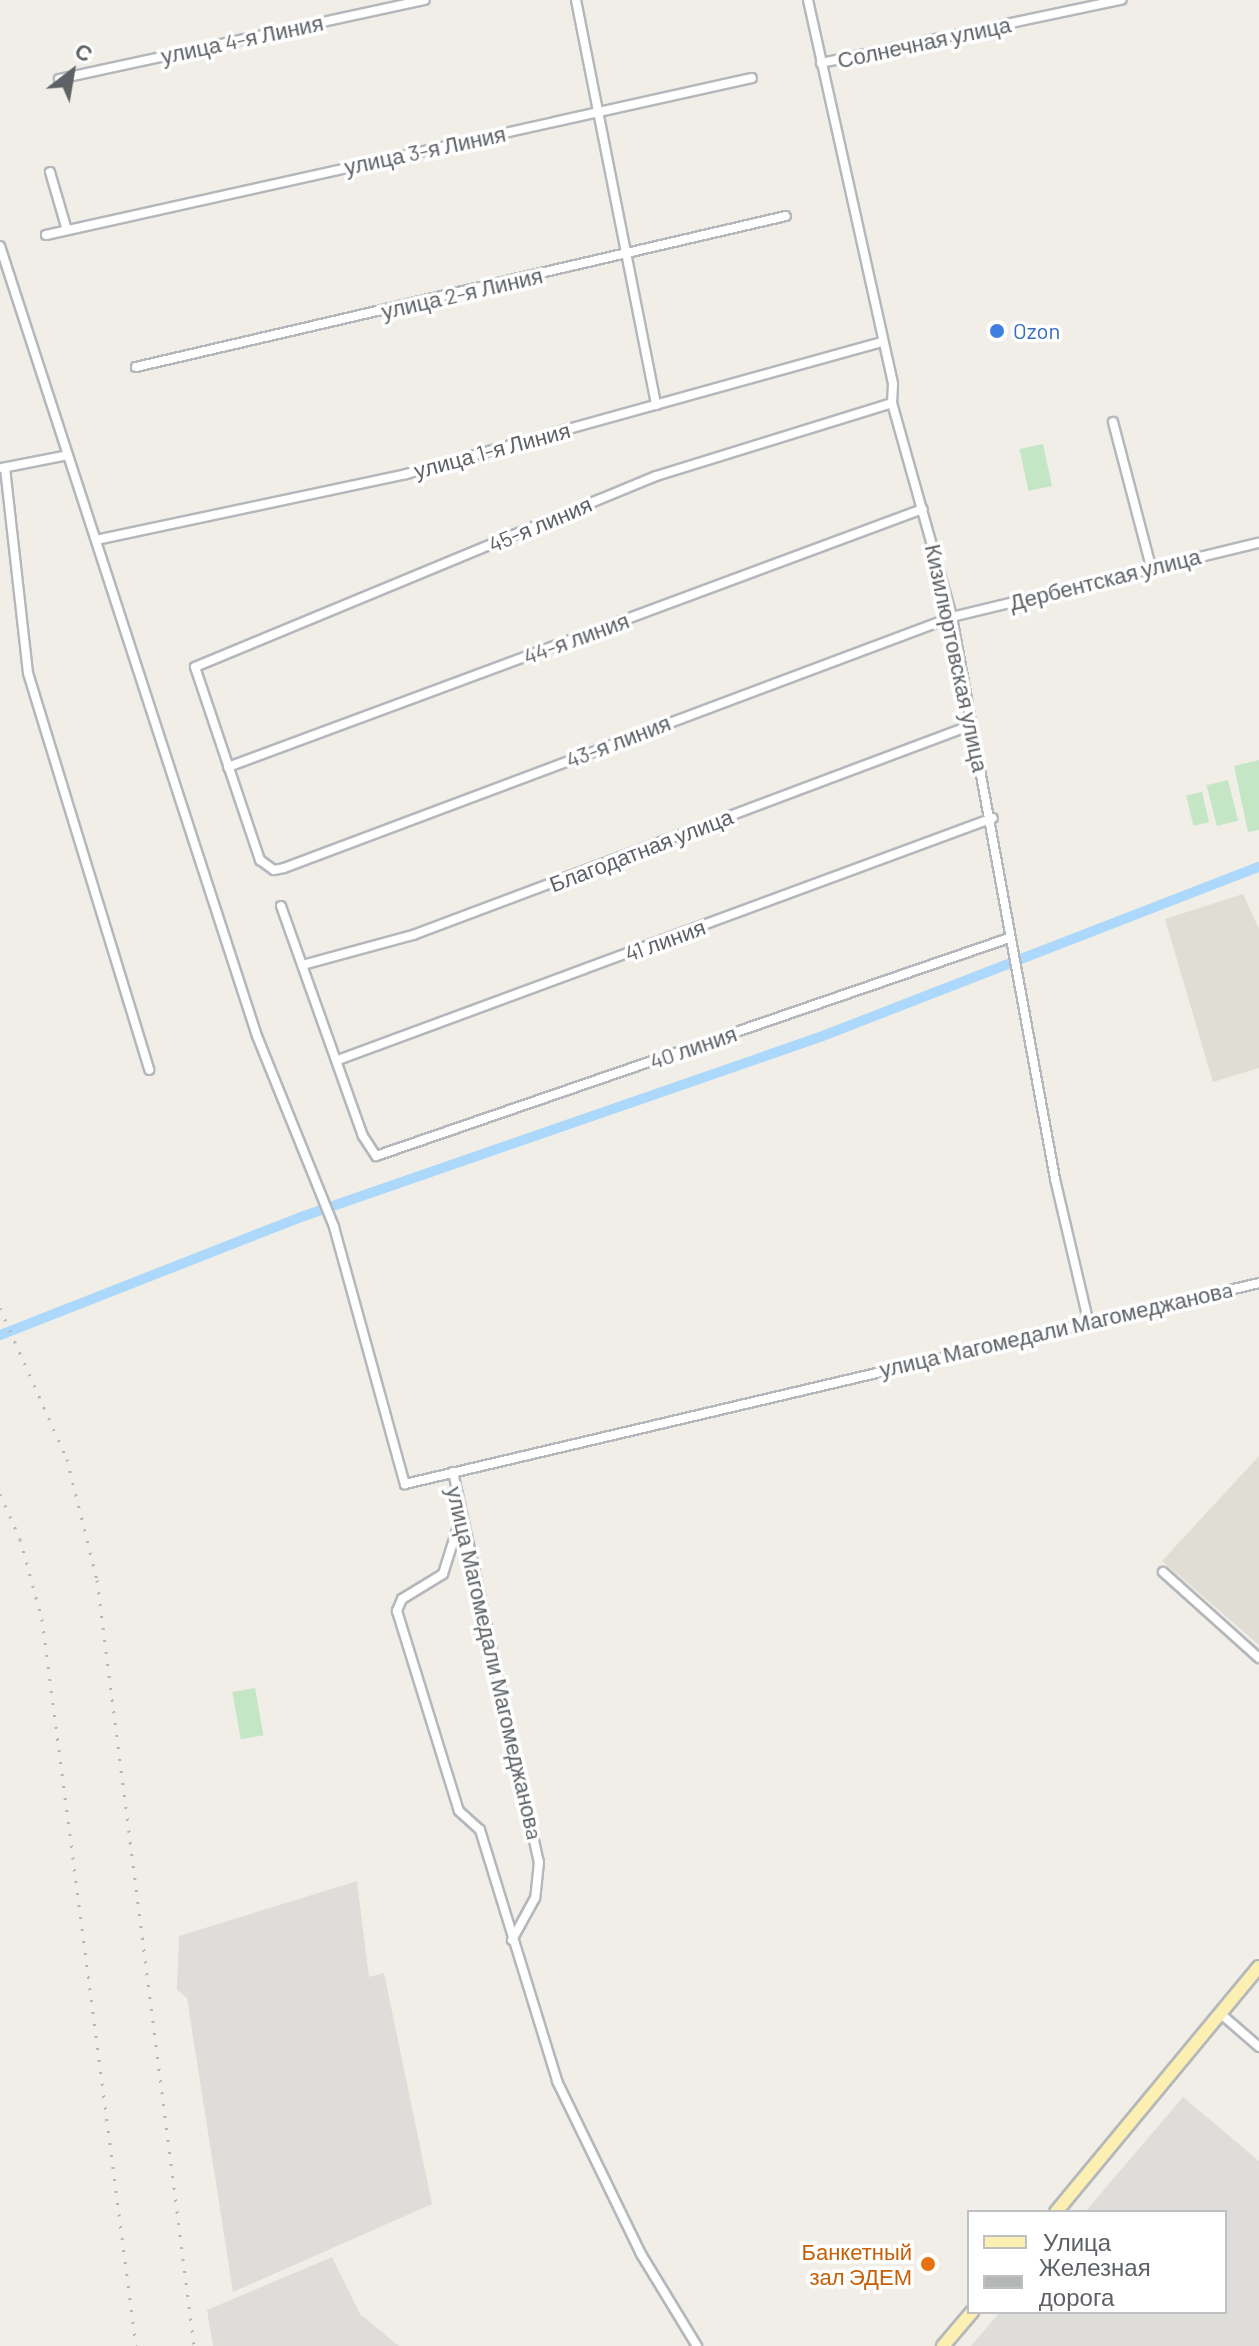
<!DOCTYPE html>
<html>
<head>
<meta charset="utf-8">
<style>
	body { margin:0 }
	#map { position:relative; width:1259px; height:2346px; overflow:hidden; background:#f0eee7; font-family:Barlow,sans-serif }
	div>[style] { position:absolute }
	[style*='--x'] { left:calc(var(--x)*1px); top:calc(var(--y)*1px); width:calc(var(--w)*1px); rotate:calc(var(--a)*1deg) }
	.industrial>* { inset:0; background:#dfddd9 }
	.education>* { inset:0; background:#e0ddd5 }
	.green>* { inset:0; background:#c5e6c5; transform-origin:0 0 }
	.canal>* { height:10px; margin:-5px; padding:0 5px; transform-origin:5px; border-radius:5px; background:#acd9fb }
	.roads { filter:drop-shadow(2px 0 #b4b7bb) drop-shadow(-2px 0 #b4b7bb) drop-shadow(0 2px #b4b7bb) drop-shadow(0 -2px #b4b7bb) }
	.street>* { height:8px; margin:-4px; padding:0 4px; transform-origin:4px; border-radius:4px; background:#fff }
	.primary>* { height:12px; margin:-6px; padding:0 6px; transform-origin:6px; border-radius:6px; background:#fbefb1 }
	.rail>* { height:3px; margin-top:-1.5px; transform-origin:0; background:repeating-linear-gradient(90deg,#b5b6b6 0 2px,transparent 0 12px) }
	.dots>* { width:22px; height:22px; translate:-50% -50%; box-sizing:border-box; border:4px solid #fff; border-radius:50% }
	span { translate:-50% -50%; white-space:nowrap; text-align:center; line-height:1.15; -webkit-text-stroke:7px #fff; paint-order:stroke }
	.street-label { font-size:22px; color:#5e6266 }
	.shop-label { font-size:22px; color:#366cbe }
	.left { translate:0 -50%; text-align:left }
	.food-label { font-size:22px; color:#c56008 }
	.right { translate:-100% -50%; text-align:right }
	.legend { position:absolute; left:967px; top:2210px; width:260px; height:104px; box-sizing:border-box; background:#fff; border:2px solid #bfc0c2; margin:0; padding:10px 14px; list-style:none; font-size:24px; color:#5e6266 }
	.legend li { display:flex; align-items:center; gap:16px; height:40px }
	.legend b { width:40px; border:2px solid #bfc0c2 }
	.north { position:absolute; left:32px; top:32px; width:80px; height:80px; -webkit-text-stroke:6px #fff; paint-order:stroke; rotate:31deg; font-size:22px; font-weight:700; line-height:32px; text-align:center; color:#5e6266 }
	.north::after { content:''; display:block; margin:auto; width:28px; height:36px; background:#5e6266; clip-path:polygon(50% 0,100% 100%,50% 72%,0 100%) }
</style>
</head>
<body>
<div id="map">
	<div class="industrial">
		<div style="clip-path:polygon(357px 1881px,369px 1977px,384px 1973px,432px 2204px,233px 2292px,187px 1998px,177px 1990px,179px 1936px)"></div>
		<div style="clip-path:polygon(1183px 2097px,1259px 2161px,1259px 2346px,971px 2346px,1000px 2312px,1225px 2312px,1225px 2212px,1085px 2212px)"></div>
		<div style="clip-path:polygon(332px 2257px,360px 2314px,399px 2346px,213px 2346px,207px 2310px)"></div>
	</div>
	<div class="education">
		<div style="clip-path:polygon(1243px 894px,1259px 929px,1259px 1068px,1213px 1082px,1165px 919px)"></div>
		<div style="clip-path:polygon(1259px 1456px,1259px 1645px,1162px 1561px)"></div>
	</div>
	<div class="green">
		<div style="left:1043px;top:444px;width:43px;height:24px;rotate:78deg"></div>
		<div style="clip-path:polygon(1259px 760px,1259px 830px,1248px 832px,1234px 766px)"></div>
		<div style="left:1228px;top:780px;width:42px;height:22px;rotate:76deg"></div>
		<div style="left:1202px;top:792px;width:31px;height:16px;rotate:77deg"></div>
		<div style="left:255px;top:1688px;width:48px;height:23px;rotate:80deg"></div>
	</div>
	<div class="canal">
		<div style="--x:0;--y:1335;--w:326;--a:-21.4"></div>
		<div style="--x:304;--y:1216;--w:546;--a:-19.13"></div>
		<div style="--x:820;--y:1037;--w:471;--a:-21.2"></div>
	</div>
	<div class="roads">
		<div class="street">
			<div style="--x:576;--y:0;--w:413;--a:78.8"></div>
			<div style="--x:808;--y:0;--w:393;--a:77.5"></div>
			<div style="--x:893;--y:384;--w:19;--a:93"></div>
			<div style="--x:892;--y:403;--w:222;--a:74.3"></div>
			<div style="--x:952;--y:617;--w:571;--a:79.61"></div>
			<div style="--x:1055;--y:1179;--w:145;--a:76.8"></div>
			<div style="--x:821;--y:63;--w:307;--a:-11.9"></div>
			<div style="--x:59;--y:79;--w:374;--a:-12.2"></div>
			<div style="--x:50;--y:172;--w:60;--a:73.7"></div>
			<div style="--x:46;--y:235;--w:723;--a:-12.54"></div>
			<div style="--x:0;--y:246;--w:831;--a:71.98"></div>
			<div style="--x:257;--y:1036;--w:206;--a:68"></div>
			<div style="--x:334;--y:1227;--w:267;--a:74.6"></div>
			<div style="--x:405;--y:1484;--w:877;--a:-13.24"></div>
			<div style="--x:136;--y:367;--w:667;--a:-13.08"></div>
			<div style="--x:892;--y:403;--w:247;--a:162.8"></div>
			<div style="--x:656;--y:476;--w:499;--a:157.5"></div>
			<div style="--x:195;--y:667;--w:204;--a:71.4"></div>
			<div style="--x:260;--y:860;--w:17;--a:36"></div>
			<div style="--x:274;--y:870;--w:10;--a:-11"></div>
			<div style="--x:284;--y:868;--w:714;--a:-20.59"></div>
			<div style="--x:952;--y:617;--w:316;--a:-13.6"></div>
			<div style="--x:1113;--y:422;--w:150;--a:75.3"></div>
			<div style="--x:2;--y:468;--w:67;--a:-11.1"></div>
			<div style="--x:5;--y:468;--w:206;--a:83.6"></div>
			<div style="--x:28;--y:673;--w:415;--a:73"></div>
			<div style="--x:96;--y:540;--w:317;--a:-12"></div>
			<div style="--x:406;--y:474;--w:495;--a:-15.5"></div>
			<div style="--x:228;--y:767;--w:741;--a:-20.37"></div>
			<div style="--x:281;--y:906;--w:244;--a:70.4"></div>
			<div style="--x:363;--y:1136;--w:24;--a:57"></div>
			<div style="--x:376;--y:1156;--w:669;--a:-19"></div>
			<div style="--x:306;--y:964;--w:111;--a:-15.2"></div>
			<div style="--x:413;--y:935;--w:597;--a:-20.59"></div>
			<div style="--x:338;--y:1060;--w:698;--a:-20.28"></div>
			<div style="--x:453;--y:1472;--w:399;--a:77.6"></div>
			<div style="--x:539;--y:1862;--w:36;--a:96"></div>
			<div style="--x:535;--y:1898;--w:48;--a:118.7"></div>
			<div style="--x:462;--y:1514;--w:63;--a:107.6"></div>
			<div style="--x:443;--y:1574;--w:48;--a:148.6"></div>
			<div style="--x:402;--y:1599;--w:13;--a:113"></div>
			<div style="--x:397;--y:1611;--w:209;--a:72.8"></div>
			<div style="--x:459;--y:1811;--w:28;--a:42"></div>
			<div style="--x:480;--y:1830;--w:263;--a:72.9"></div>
			<div style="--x:557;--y:2081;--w:192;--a:64.1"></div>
			<div style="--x:641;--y:2254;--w:108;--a:58.7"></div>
			<div style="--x:1163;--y:1572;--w:129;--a:41.9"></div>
			<div style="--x:1221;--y:2014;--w:50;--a:41"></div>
		</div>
		<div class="primary">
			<div style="--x:1056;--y:2212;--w:318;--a:-50.4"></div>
			<div style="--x:943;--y:2346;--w:45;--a:-49.5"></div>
		</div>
	</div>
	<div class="rail">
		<div style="--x:0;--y:1308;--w:165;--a:66.1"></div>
		<div style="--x:67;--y:1459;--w:125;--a:76.1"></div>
		<div style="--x:97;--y:1580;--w:772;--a:82.78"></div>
		<div style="--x:0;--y:1494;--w:49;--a:66"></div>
		<div style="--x:20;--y:1539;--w:83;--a:74.6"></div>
		<div style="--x:42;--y:1619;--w:733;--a:82.63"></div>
	</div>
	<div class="dots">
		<div style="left:997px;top:331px;background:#3f7fe0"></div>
		<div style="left:928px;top:2264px;background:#e8710a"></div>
	</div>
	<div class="street-label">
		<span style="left:242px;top:39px;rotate:-12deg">улица 4-я Линия</span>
		<span style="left:924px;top:42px;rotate:-12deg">Солнечная улица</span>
		<span style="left:425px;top:150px;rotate:-12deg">улица 3-я Линия</span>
		<span style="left:462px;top:293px;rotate:-13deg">улица 2-я Линия</span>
		<span style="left:492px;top:450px;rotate:-15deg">улица 1-я Линия</span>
		<span style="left:540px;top:524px;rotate:-23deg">45-я линия</span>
		<span style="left:1105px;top:579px;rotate:-14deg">Дербентская улица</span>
		<span style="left:576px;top:638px;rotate:-20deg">44-я линия</span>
		<span style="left:957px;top:658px;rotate:78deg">Кизилюртовская улица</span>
		<span style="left:618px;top:741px;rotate:-21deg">43-я линия</span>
		<span style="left:641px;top:850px;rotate:-21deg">Благодатная улица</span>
		<span style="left:665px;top:940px;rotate:-20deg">41 линия</span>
		<span style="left:693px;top:1047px;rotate:-19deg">40 линия</span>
		<span style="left:1056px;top:1329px;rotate:-13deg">улица Магомедали Магомеджановa</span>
		<span style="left:495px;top:1663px;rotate:77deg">улица Магомедали Магомеджановa</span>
	</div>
	<div class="shop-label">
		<span class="left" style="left:1013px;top:331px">Ozon</span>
	</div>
	<div class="food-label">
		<span class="right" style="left:912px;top:2264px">Банкетный<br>зал ЭДЕМ</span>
	</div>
	<ul class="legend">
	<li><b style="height:10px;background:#fbefb1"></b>Улица</li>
	<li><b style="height:10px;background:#b5b6b6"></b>Железная дорога</li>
	</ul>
	<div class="north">С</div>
</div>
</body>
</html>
